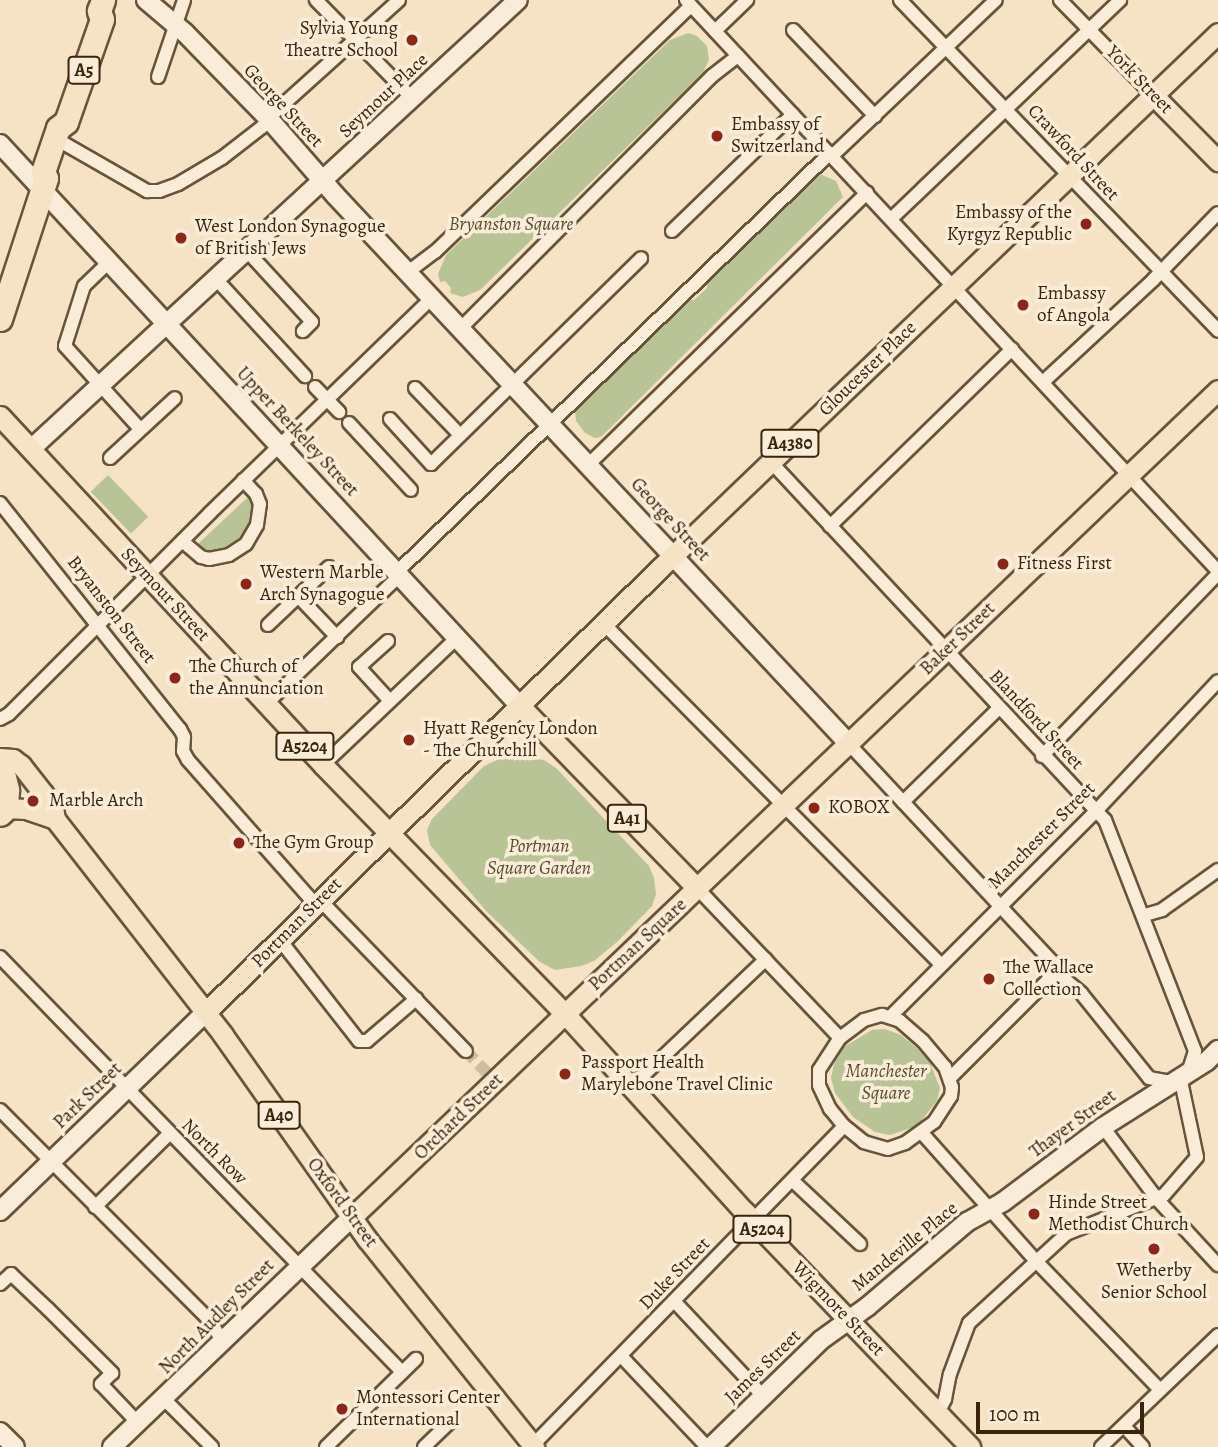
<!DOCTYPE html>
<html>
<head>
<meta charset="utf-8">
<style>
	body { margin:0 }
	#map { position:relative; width:1218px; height:1447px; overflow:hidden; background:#f6e2c4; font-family:Alegreya,serif }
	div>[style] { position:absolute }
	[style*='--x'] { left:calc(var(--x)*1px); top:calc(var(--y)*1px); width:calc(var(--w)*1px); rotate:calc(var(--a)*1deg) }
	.green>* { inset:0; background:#b9c496; transform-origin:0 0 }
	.street-tunnel>* { height:12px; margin-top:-6px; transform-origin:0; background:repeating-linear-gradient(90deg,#d0bc9f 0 12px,transparent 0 18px) }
	.roads { filter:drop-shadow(2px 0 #68543a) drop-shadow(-2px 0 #68543a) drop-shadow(0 2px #68543a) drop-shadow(0 -2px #68543a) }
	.street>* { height:12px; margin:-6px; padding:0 6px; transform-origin:6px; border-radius:6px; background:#f9ecd9 }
	.secondary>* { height:18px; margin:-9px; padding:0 9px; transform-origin:9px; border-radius:9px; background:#f9ecd9 }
	.primary>* { height:19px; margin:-9.5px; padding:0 9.5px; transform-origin:9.5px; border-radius:9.5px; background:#f6e2c4 }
	.highway>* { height:23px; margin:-11.5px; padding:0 11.5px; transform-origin:11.5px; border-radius:11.5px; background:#f6e2c4 }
	.dots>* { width:19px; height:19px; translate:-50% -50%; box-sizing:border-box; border:4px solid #f9ecd9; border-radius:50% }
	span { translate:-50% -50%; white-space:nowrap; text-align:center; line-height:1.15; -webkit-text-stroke:7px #f9ecd9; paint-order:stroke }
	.shield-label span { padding:2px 5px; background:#f9ecd9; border:2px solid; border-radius:5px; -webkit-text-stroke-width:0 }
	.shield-label { font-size:18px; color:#39250c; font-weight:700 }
	.poi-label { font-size:19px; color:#39250c }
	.right { translate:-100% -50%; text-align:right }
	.left { translate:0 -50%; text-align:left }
	.street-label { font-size:19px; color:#39250c }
	.park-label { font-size:19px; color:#594d2e; font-style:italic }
	.scale { position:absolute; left:976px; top:1402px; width:168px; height:32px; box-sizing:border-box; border:4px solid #39250c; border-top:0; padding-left:9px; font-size:21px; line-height:24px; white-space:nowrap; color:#39250c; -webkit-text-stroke:5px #f9ecd9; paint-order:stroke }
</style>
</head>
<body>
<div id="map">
	<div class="green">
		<div style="clip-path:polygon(688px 33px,697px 36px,707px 46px,709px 60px,703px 73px,480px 290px,463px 297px,450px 293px,451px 288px,445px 281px,440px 282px,438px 274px,446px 255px,670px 40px)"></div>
		<div style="clip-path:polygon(820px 174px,836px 181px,843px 197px,601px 437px,595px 438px,585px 433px,576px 421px,575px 409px,689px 300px,694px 300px,707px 288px,707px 283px)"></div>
		<div style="left:108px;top:475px;width:58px;height:24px;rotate:46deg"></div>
		<div style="clip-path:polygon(249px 496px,253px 500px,253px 516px,245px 534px,219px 551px,197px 549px,199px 543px)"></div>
		<div style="clip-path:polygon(508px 755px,544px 760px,556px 768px,649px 866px,654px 878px,656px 894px,652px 906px,617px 942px,594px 961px,581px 966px,555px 970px,540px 962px,487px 912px,430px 845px,427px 830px,432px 819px,484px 766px)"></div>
		<div style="clip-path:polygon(885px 1029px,901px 1035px,918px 1049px,930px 1063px,940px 1088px,937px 1101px,917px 1126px,890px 1135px,875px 1132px,853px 1117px,835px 1093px,831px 1078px,834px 1064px,844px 1047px,872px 1030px)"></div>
	</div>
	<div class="street-tunnel">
		<div style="--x:466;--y:1051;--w:30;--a:46"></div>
	</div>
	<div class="roads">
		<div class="street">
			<div style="--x:316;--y:0;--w:137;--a:45.6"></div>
			<div style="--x:686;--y:0;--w:780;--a:47.03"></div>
			<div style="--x:900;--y:0;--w:459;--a:46.1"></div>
			<div style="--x:1060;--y:0;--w:133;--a:45.6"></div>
			<div style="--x:793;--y:30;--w:119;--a:46.4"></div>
			<div style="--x:715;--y:31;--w:45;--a:-44.1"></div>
			<div style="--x:158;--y:77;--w:81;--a:-71.3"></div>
			<div style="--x:65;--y:144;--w:95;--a:29.8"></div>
			<div style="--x:147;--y:191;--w:12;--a:0"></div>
			<div style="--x:159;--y:191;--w:20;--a:-20"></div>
			<div style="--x:178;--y:184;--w:51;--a:-30.6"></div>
			<div style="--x:222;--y:158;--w:51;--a:-37.8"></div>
			<div style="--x:262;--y:127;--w:23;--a:-49"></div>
			<div style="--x:277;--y:110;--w:164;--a:-42"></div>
			<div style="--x:832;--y:156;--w:226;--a:-43.6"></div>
			<div style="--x:891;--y:219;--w:317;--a:-43.7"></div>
			<div style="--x:672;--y:231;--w:168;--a:-44"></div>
			<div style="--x:247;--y:251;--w:96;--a:47.5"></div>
			<div style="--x:312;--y:322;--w:13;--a:135"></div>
			<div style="--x:110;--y:261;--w:36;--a:136"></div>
			<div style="--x:84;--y:286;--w:63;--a:107.6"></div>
			<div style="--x:65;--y:346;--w:112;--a:47.9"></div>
			<div style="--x:408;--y:272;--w:34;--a:-37"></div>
			<div style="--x:435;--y:252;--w:355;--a:-43.9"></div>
			<div style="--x:216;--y:279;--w:132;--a:47.5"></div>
			<div style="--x:461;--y:328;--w:356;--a:-45.1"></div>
			<div style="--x:712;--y:76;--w:33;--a:-38"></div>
			<div style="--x:1043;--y:382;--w:150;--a:-42.8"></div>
			<div style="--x:1153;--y:280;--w:93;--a:-45.9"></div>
			<div style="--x:315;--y:387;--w:35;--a:46"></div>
			<div style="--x:415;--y:388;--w:65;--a:46.2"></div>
			<div style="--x:390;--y:419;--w:61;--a:47.7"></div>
			<div style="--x:431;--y:464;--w:294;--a:-44.4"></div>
			<div style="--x:349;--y:423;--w:91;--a:47.2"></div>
			<div style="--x:110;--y:458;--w:88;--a:-42.7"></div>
			<div style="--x:771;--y:462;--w:490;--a:47"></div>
			<div style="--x:1105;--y:820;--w:248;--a:68.7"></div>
			<div style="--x:1195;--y:1051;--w:20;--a:108"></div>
			<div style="--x:588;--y:465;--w:390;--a:-44.3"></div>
			<div style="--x:0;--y:503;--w:289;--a:51.5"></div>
			<div style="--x:180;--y:729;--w:9;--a:63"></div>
			<div style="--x:184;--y:737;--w:14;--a:94"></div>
			<div style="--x:183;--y:751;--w:10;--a:61"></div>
			<div style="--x:188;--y:760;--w:192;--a:48.6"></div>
			<div style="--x:830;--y:526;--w:254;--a:-44.2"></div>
			<div style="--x:182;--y:541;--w:25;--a:40"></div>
			<div style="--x:201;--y:557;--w:8;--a:14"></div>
			<div style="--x:209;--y:559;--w:20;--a:-11"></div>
			<div style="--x:229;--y:555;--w:20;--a:-33"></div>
			<div style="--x:246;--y:544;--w:22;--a:-60"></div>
			<div style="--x:257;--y:525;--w:21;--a:-82"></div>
			<div style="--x:260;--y:504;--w:11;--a:-112"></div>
			<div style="--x:256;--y:494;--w:19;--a:-133"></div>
			<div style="--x:396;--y:573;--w:604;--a:-44.06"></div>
			<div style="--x:298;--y:596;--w:57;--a:46.4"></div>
			<div style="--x:603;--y:623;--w:481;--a:45.3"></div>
			<div style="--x:268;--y:625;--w:84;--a:-43.6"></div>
			<div style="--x:388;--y:641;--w:39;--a:138"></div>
			<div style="--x:359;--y:667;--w:46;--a:47.6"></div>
			<div style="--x:266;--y:704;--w:185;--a:-43.9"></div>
			<div style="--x:0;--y:719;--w:10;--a:-29"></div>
			<div style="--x:9;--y:714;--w:284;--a:-45"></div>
			<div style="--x:210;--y:513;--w:309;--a:-44.1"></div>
			<div style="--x:849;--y:744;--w:302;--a:47"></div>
			<div style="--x:1055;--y:965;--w:7;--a:82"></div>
			<div style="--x:1056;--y:972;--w:33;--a:40"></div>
			<div style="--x:1081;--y:993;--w:109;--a:51.3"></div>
			<div style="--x:1149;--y:1078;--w:22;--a:10"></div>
			<div style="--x:1042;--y:756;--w:253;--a:-46"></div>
			<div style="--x:323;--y:765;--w:185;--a:-43.5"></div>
			<div style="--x:903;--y:802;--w:134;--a:-44.4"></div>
			<div style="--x:698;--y:889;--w:206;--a:46.4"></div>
			<div style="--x:320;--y:900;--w:210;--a:46"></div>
			<div style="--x:1145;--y:915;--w:18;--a:-16"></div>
			<div style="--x:1162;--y:910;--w:69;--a:-35.5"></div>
			<div style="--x:280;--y:940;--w:128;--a:52"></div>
			<div style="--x:359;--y:1041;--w:8;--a:0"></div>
			<div style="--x:367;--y:1041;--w:65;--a:-40.6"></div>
			<div style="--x:0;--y:957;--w:578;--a:45.91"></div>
			<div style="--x:882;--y:1015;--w:19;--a:18"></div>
			<div style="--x:900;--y:1021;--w:30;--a:41"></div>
			<div style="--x:923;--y:1041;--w:34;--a:50"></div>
			<div style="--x:945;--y:1067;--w:21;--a:71"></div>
			<div style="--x:952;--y:1087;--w:9;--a:96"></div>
			<div style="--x:951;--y:1096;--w:31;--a:123"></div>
			<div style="--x:934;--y:1122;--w:36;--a:144"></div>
			<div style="--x:905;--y:1143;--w:18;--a:161"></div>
			<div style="--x:888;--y:1149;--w:25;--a:-164"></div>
			<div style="--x:864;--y:1142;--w:26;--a:-141"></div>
			<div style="--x:844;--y:1126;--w:22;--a:-129"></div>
			<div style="--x:830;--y:1109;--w:26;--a:-115"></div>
			<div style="--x:819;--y:1085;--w:15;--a:-90"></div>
			<div style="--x:819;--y:1070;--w:38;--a:-57"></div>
			<div style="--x:840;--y:1038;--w:30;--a:-37"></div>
			<div style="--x:864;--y:1020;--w:19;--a:-16"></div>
			<div style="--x:891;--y:1016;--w:290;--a:-45"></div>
			<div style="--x:1096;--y:811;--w:178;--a:-46.8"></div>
			<div style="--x:951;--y:1077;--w:148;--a:-45"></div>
			<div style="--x:630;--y:1088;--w:187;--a:-43.5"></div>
			<div style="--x:0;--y:1110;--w:299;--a:45.1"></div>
			<div style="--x:211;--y:1322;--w:22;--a:60"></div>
			<div style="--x:1103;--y:1127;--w:90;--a:53.1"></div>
			<div style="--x:1157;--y:1199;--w:90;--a:47.3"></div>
			<div style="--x:922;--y:1133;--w:170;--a:48.3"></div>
			<div style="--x:1035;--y:1260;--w:180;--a:46.1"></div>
			<div style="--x:793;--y:1181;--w:92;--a:43.2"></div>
			<div style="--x:95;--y:1207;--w:104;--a:-44.6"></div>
			<div style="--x:0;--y:1284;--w:15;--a:-42"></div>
			<div style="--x:11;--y:1274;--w:51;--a:43.4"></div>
			<div style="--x:48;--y:1309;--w:91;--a:45"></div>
			<div style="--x:112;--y:1373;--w:16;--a:135"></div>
			<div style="--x:101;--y:1384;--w:54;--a:46.5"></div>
			<div style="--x:675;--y:1302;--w:129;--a:46.9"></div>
			<div style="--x:622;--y:1357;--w:124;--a:46.6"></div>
			<div style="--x:164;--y:1399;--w:68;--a:45"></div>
			<div style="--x:938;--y:1413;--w:16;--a:-63"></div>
			<div style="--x:945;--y:1399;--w:25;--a:-79"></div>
			<div style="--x:950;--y:1374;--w:54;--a:-69.6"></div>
			<div style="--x:969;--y:1323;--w:132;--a:-42.5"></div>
			<div style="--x:1066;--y:1234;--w:105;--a:-21.7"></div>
			<div style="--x:1164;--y:1195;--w:50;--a:-49"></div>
			<div style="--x:1197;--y:1157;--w:83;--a:-101.9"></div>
			<div style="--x:1124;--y:1426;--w:28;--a:48"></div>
			<div style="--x:326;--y:1447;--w:126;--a:-44.4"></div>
			<div style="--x:424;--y:1447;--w:36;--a:-44"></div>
			<div style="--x:531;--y:1447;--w:448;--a:-45.7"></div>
			<div style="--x:1101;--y:1447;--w:162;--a:-43.7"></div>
		</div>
		<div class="secondary">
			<div style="--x:146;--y:0;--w:51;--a:40.2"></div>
			<div style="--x:185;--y:33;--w:120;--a:45.7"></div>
			<div style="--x:269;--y:119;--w:101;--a:49"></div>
			<div style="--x:335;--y:195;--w:752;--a:46.89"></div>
			<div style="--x:0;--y:144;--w:764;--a:47.23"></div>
			<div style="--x:31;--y:449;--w:662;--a:-42.68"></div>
			<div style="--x:0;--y:1211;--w:286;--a:-44"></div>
			<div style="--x:0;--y:1432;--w:21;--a:45"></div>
			<div style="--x:112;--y:1447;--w:331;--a:-43.8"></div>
			<div style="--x:711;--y:1447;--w:153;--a:-44.2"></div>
			<div style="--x:821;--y:1340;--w:57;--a:-35.7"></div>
			<div style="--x:867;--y:1307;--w:131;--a:-40.4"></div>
			<div style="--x:967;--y:1222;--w:41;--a:-29.1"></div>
			<div style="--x:1003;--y:1202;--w:125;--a:-36.9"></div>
			<div style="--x:1103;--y:1127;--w:123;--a:-32.4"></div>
			<div style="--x:1207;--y:1061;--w:16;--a:-45"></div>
		</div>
		<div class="primary">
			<div style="--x:1153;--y:95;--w:93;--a:45.4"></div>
			<div style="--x:0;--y:416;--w:476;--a:47.2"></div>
			<div style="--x:323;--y:765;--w:349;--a:45.8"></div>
			<div style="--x:566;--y:1015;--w:265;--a:47.8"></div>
			<div style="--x:744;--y:1211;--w:327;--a:46.2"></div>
			<div style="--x:519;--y:705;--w:257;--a:45.8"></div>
			<div style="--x:0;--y:758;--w:13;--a:4"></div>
			<div style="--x:13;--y:759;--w:10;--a:37"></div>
			<div style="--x:21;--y:765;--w:36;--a:52"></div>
			<div style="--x:43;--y:793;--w:17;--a:54"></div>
			<div style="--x:53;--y:807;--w:12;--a:81"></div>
			<div style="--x:55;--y:819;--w:274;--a:52.1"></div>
			<div style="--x:223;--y:1035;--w:250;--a:54.8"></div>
			<div style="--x:367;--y:1239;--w:267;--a:51.2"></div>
			<div style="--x:6;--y:808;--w:20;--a:3"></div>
			<div style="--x:26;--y:809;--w:31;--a:19"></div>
			<div style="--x:206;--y:1012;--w:635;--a:-44.36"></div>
			<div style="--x:660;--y:568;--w:773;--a:-43.79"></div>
			<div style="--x:351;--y:1218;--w:1199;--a:-43.68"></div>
		</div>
		<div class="highway">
			<div style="--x:0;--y:319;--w:148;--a:-71.9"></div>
			<div style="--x:46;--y:178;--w:7;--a:-117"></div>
			<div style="--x:43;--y:172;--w:46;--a:-71.2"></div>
			<div style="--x:58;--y:128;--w:10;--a:-37"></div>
			<div style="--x:66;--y:122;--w:109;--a:-70.7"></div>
			<div style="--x:102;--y:19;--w:9;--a:-111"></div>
			<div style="--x:99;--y:11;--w:12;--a:-70"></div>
			<div style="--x:0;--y:761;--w:30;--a:76"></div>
			<div style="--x:7;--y:790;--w:18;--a:93"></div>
			<div style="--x:6;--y:808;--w:8;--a:135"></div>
		</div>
	</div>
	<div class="dots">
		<div style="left:412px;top:40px;background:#8f2418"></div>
		<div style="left:717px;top:136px;background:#8f2418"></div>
		<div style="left:1086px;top:224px;background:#8f2418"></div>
		<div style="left:181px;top:238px;background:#8f2418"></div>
		<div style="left:1023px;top:305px;background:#8f2418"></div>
		<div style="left:1003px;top:564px;background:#8f2418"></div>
		<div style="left:246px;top:584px;background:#8f2418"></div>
		<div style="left:175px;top:678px;background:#8f2418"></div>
		<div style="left:409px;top:740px;background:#8f2418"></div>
		<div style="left:33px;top:801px;background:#8f2418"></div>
		<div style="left:814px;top:808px;background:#8f2418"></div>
		<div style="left:239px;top:843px;background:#8f2418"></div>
		<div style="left:989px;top:979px;background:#8f2418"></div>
		<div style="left:565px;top:1074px;background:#8f2418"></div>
		<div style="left:1034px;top:1214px;background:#8f2418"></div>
		<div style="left:1154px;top:1249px;background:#8f2418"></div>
		<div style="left:342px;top:1409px;background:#8f2418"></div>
	</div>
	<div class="shield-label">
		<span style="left:84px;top:70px">A5</span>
		<span style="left:790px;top:443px">A4380</span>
		<span style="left:305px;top:746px">A5204</span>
		<span style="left:627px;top:818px">A41</span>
		<span style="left:279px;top:1115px">A40</span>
		<span style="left:762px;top:1229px">A5204</span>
	</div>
	<div class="poi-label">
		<span class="right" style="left:398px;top:40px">Sylvia Young<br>Theatre School</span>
		<span class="left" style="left:731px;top:136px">Embassy of<br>Switzerland</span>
		<span class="right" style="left:1072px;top:224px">Embassy of the<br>Kyrgyz Republic</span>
		<span class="left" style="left:195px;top:238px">West London Synagogue<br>of British Jews</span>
		<span class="left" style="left:1037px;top:305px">Embassy<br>of Angola</span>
		<span class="left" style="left:1017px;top:564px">Fitness First</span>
		<span class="left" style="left:260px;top:584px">Western Marble<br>Arch Synagogue</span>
		<span class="left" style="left:189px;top:678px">The Church of<br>the Annunciation</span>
		<span class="left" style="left:423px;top:740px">Hyatt Regency London<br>- The Churchill</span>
		<span class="left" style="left:49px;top:801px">Marble Arch</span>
		<span class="left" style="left:828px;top:808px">KOBOX</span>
		<span class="left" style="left:253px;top:843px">The Gym Group</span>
		<span class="left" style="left:1003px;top:979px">The Wallace<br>Collection</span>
		<span class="left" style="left:581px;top:1074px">Passport Health<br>Marylebone Travel Clinic</span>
		<span class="left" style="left:1048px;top:1214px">Hinde Street<br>Methodist Church</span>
		<span style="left:1154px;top:1282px">Wetherby<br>Senior School</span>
		<span class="left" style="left:356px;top:1409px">Montessori Center<br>International</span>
	</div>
	<div class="street-label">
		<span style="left:1139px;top:80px;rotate:46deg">York Street</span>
		<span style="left:384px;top:96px;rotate:-43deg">Seymour Place</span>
		<span style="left:283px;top:106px;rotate:47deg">George Street</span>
		<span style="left:1073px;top:153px;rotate:47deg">Crawford Street</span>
		<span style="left:868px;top:369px;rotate:-44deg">Gloucester Place</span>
		<span style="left:297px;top:432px;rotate:47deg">Upper Berkeley Street</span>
		<span style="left:670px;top:520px;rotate:47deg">George Street</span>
		<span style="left:165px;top:595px;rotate:47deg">Seymour Street</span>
		<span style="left:111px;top:610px;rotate:52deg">Bryanston Street</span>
		<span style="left:958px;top:639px;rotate:-44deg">Baker Street</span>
		<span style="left:1036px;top:720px;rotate:47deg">Blandford Street</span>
		<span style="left:1042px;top:836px;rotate:-45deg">Manchester Street</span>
		<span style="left:297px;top:923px;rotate:-45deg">Portman Street</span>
		<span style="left:638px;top:945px;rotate:-43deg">Portman Square</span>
		<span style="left:88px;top:1096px;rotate:-44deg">Park Street</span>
		<span style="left:459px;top:1117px;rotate:-44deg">Orchard Street</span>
		<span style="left:1073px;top:1124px;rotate:-36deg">Thayer Street</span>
		<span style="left:214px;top:1152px;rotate:45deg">North Row</span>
		<span style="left:342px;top:1203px;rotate:54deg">Oxford Street</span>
		<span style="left:905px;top:1247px;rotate:-39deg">Mandeville Place</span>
		<span style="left:675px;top:1274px;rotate:-46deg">Duke Street</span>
		<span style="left:838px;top:1309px;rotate:46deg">Wigmore Street</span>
		<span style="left:217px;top:1317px;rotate:-45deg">North Audley Street</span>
		<span style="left:763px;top:1367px;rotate:-44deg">James Street</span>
	</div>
	<div class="park-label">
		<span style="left:511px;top:225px">Bryanston Square</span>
		<span style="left:539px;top:858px">Portman<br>Square Garden</span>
		<span style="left:886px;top:1083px">Manchester<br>Square</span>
	</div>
	<div class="scale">100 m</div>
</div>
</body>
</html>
